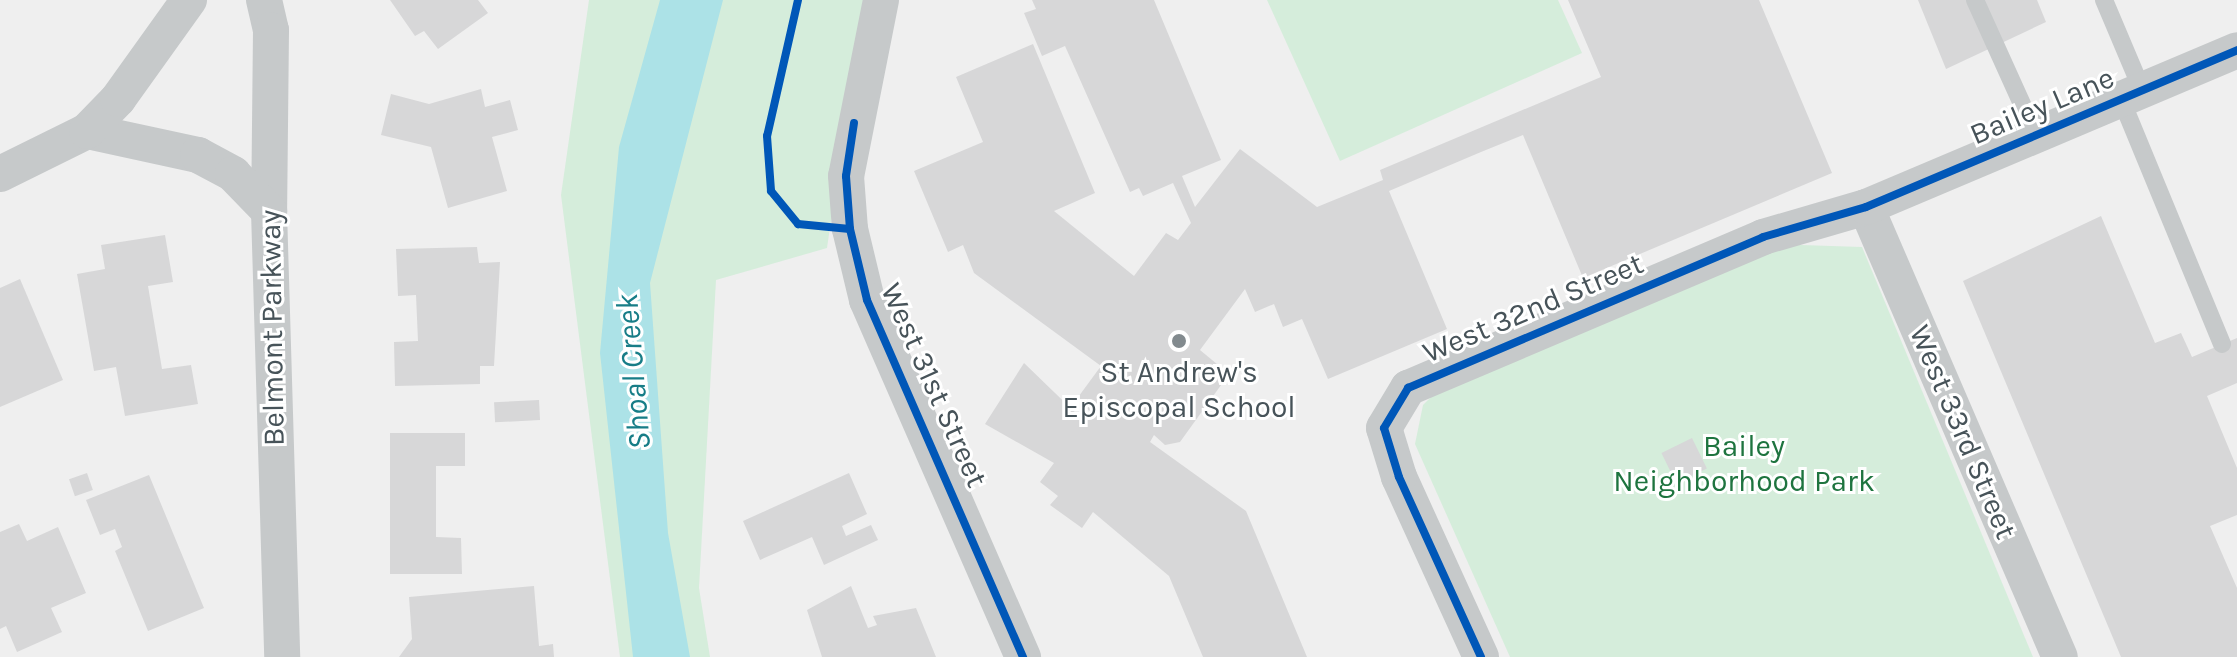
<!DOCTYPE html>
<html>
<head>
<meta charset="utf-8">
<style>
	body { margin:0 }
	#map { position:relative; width:2237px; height:657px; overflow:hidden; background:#efefef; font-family:Karla,sans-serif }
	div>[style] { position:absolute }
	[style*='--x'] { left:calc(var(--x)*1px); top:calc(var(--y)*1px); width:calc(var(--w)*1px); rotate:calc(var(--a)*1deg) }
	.green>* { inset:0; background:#d5eddb }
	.water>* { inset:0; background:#ace2e7 }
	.building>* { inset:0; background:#d7d7d8; transform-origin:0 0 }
	.service>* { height:18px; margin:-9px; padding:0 9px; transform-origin:9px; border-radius:9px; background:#c6c9ca }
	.minor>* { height:36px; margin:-18px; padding:0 18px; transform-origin:18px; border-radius:18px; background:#c6c9ca }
	.cycleway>* { height:8px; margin:-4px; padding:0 4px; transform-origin:4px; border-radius:4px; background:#0057b8 }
	.dots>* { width:22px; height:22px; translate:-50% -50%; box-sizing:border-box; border:4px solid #fff; border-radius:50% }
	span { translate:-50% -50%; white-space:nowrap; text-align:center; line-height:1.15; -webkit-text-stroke:6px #fff; paint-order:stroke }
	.street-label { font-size:30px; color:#475359 }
	.poi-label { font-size:30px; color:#475359 }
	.park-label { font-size:30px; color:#1e743f }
	.water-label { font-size:32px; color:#177d87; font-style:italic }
</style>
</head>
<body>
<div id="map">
	<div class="green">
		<div style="clip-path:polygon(589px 0,863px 0,827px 248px,716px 280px,699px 588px,710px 657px,620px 657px,561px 195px)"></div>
		<div style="clip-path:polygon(1267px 0,1558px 0,1582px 53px,1340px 161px)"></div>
		<div style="clip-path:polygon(1768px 244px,1862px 247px,2033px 657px,1510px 657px,1415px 444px,1423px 405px,1441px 387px)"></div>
	</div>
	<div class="water">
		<div style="clip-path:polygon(660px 0,723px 0,650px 283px,668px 533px,690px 657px,633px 657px,600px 353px,619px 147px)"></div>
	</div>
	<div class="building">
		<div style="clip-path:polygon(390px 0,478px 0,488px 13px,438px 49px,424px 31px,415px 36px)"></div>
		<div style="clip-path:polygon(1032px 0,1154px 0,1221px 160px,1182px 176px,1195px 207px,1240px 149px,1317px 207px,1383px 180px,1380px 170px,1601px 77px,1568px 0,1759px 0,1832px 173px,1583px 278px,1523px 135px,1481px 152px,1389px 191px,1447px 329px,1328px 379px,1302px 319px,1283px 327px,1274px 304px,1255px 312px,1245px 289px,1200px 350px,1229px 374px,1180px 442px,1165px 445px,1154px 435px,1150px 442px,1246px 511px,1307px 657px,1203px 657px,1169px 576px,1093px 512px,1082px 528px,1050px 505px,1058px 496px,1040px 482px,1054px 463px,985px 424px,1024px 363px,1085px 422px,1091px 412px,1076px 400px,1101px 366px,974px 273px,963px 245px,948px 252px,914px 171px,983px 142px,956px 77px,1033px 44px,1095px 193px,1054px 211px,1134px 276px,1166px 233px,1178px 240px,1191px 223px,1173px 183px,1143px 196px,1139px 188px,1130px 192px,1065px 46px,1042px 56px,1024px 13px,1036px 9px)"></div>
		<div style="clip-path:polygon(1918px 0,2037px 0,2046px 22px,1946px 69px)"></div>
		<div style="clip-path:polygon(481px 89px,485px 107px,510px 100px,518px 130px,492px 137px,507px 191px,448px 208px,431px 147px,381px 135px,391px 94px,429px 104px)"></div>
		<div style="clip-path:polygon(2101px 216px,2155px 343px,2181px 333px,2192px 357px,2237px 338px,2237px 383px,2207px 396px,2237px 468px,2237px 515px,2210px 526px,2237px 588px,2237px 657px,2121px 657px,1963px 281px)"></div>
		<div style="clip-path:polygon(165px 235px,173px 282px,148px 286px,162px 369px,191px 365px,198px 404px,125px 416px,116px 367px,94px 371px,77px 274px,105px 269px,101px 245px)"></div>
		<div style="clip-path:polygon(477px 247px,479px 263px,500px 262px,494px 366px,480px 366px,480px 384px,395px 386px,394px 342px,418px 341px,416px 295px,398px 296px,396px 249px)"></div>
		<div style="clip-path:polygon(20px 279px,63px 380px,0 407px,0 288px)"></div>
		<div style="left:539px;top:400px;width:20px;height:45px;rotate:87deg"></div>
		<div style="clip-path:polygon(390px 433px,465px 433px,465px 466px,436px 466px,436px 537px,461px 538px,462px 574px,390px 574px)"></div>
		<div style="left:1692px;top:438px;width:34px;height:34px;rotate:64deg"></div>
		<div style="left:87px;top:473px;width:18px;height:19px;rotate:71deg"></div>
		<div style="clip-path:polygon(849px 473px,867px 514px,842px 526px,846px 536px,871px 525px,878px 540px,824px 565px,812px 537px,760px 560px,743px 521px)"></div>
		<div style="clip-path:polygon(149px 475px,204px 608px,148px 631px,115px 551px,122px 547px,115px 529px,100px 535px,86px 500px)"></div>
		<div style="clip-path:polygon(19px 524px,27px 541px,58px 527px,86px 593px,51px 608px,62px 632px,17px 652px,6px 626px,0 629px,0 532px)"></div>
		<div style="clip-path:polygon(534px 586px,539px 646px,553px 644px,554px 657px,399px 657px,412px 639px,409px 597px)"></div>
		<div style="clip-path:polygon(851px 586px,868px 628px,877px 625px,873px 616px,916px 608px,936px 657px,822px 657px,807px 610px)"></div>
	</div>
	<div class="service">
		<div style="--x:1975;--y:0;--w:148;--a:65.7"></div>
		<div style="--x:2104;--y:0;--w:98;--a:67.1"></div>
		<div style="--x:2121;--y:99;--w:265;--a:67.6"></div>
	</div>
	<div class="minor">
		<div style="--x:264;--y:0;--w:31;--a:77"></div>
		<div style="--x:271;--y:30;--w:181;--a:90.6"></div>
		<div style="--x:269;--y:211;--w:446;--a:88.3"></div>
		<div style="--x:881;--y:0;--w:179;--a:101.2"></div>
		<div style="--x:846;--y:176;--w:53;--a:85.7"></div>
		<div style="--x:850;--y:229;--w:73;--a:76.5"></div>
		<div style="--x:867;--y:300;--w:390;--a:66.4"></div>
		<div style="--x:87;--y:131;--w:114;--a:12.2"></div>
		<div style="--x:198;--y:155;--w:40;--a:28"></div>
		<div style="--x:233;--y:174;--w:52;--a:45.8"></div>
		<div style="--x:0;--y:174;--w:97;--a:-26.3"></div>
		<div style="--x:87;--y:131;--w:45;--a:-45.9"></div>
		<div style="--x:118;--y:99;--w:122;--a:-54.4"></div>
		<div style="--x:1866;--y:207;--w:490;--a:66.7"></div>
		<div style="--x:1481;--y:657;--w:198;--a:-114.5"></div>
		<div style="--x:1399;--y:477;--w:51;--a:-107"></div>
		<div style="--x:1384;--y:428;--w:47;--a:-59"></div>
		<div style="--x:1408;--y:388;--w:386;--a:-23"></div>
		<div style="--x:1763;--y:237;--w:107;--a:-16.2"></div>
		<div style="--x:1866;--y:207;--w:403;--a:-22.9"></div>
	</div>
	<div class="cycleway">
		<div style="--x:798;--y:0;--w:139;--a:102.8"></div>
		<div style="--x:767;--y:136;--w:55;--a:85.8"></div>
		<div style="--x:771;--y:191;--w:43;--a:50.7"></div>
		<div style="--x:798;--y:224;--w:52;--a:5.5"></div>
		<div style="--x:854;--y:123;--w:54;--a:98.6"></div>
		<div style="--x:846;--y:176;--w:53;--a:85.7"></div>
		<div style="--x:850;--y:229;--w:73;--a:76.5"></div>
		<div style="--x:867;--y:300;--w:390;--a:66.4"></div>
		<div style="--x:1481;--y:657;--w:198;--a:-114.5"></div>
		<div style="--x:1399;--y:477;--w:51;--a:-107"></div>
		<div style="--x:1384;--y:428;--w:47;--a:-59"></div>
		<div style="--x:1408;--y:388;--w:386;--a:-23"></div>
		<div style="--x:1763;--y:237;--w:107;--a:-16.2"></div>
		<div style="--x:1866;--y:207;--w:403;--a:-22.9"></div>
	</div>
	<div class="dots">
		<div style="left:1179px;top:341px;background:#828a8e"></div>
	</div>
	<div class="street-label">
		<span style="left:2042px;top:106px;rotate:-23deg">Bailey Lane</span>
		<span style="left:1533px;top:308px;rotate:-23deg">West 32nd Street</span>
		<span style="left:272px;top:328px;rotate:-91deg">Belmont Parkway</span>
		<span style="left:934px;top:385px;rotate:66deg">West 31st Street</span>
		<span style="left:1963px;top:432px;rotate:67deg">West 33rd Street</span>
	</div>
	<div class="poi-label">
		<span style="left:1179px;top:389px">St Andrew's<br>Episcopal School</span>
	</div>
	<div class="park-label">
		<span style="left:1744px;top:463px">Bailey<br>Neighborhood Park</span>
	</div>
	<div class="water-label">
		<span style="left:634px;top:372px;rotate:-95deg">Shoal Creek</span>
	</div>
</div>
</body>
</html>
